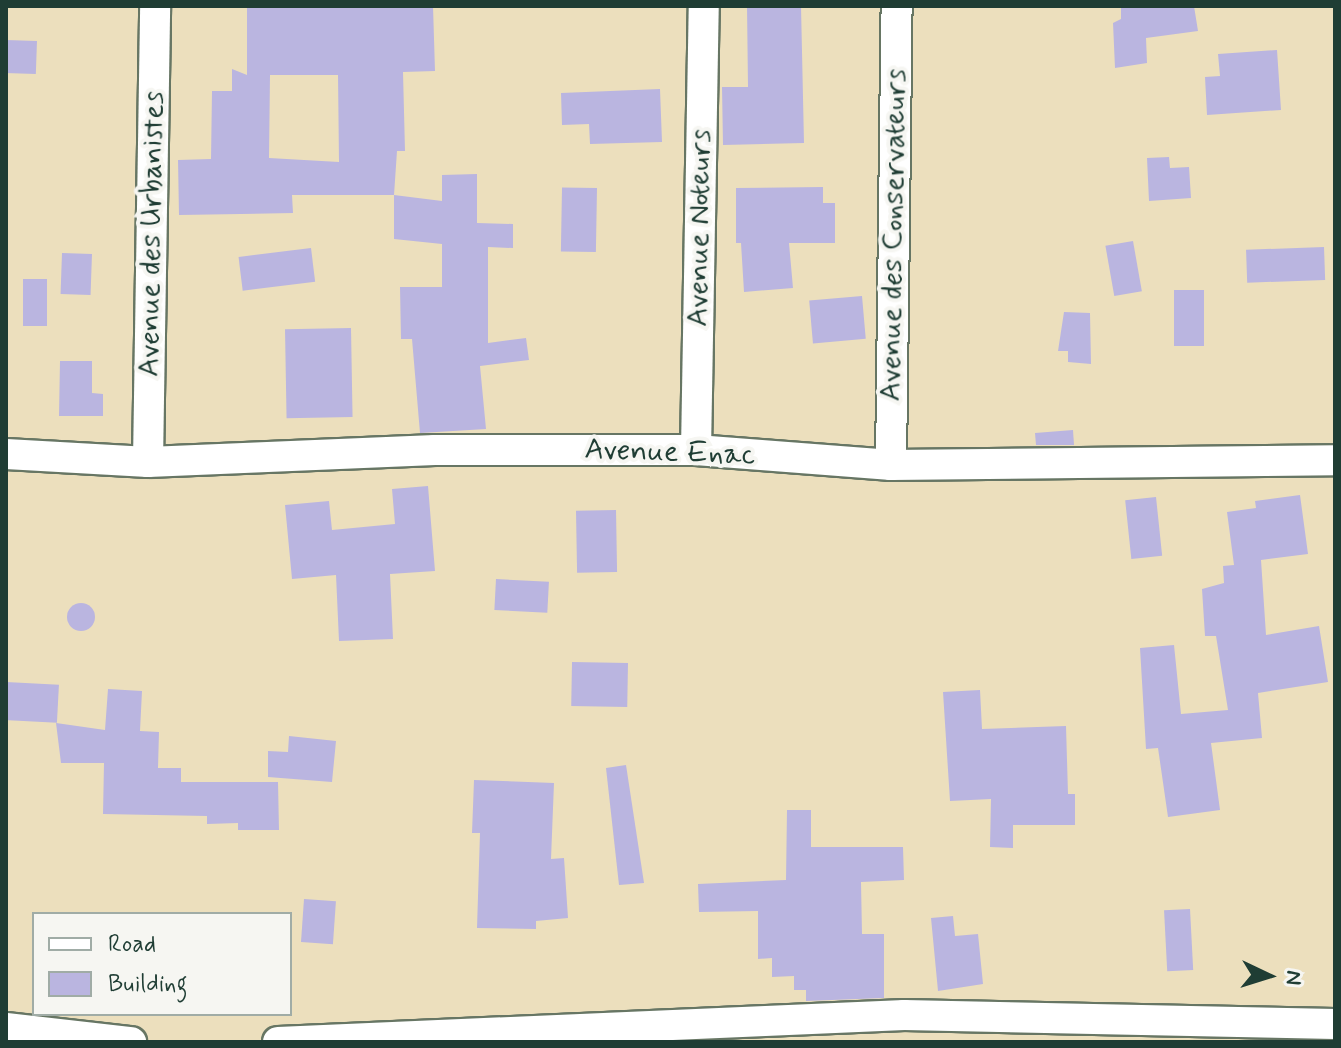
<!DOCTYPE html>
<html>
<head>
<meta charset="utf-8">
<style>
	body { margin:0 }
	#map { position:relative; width:1341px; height:1048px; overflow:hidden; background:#ecdfbd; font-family:Mynerve,sans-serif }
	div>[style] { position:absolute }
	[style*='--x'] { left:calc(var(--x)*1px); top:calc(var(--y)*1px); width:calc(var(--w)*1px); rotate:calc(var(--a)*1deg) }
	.building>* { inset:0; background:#bab5e0; transform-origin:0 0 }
	.round { border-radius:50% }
	.roads { filter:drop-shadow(2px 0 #677664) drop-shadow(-2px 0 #677664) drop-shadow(0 2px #677664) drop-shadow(0 -2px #677664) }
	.minor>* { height:30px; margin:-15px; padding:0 15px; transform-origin:15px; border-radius:15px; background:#fff }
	span { translate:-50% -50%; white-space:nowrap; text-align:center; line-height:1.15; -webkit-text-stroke:8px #f6f6f2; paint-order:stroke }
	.street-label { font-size:30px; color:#1f3d34 }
	.frame { position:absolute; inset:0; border:8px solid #1f3d34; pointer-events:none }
	.legend { position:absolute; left:32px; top:912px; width:260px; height:104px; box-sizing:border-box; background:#f6f6f2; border:2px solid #a0aca6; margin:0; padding:10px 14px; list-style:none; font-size:24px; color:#1f3d34 }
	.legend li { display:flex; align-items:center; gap:16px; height:40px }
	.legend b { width:40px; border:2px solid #a0aca6 }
	.north { position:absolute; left:1229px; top:936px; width:80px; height:80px; -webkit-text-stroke:6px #f6f6f2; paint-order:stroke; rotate:94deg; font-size:22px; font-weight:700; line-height:32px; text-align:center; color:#1f3d34 }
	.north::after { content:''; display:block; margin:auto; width:28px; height:36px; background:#1f3d34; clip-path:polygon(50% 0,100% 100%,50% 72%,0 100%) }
</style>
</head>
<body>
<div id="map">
	<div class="building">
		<div style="clip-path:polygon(evenodd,247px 6px,433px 6px,435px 71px,403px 72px,405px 151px,397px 151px,394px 195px,292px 195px,293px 213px,179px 215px,178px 160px,211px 159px,212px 91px,232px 91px,232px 69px,247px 75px,247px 6px,270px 75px,338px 75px,339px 162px,269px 158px,270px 75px)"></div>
		<div style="clip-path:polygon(747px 6px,801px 6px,804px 143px,723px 145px,722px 87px,748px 87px)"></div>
		<div style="clip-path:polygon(1121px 6px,1194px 6px,1198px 31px,1146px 38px,1147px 63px,1115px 68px,1113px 23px,1121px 19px)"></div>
		<div style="left:6px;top:40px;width:31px;height:33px;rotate:2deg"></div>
		<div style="clip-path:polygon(1277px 50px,1281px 110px,1207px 115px,1205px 77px,1220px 76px,1218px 54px)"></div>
		<div style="clip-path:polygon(660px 89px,662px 142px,590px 144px,589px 124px,562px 125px,561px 93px)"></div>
		<div style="clip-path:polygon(1169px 157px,1170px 168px,1189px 167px,1191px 198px,1149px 201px,1147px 158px)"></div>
		<div style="clip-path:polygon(477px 174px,477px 223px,513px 224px,513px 248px,488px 247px,488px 343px,526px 338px,529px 360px,480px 366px,486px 429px,420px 433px,412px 339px,401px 339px,400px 287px,442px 287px,442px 244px,394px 239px,394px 195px,442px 201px,442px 175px)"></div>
		<div style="clip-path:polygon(823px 187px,823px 203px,835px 203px,835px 243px,789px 243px,793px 288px,744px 292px,741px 243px,736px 243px,736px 188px)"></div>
		<div style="left:597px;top:188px;width:64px;height:35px;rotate:91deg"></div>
		<div style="left:1133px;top:241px;width:51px;height:28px;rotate:80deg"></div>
		<div style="left:1324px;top:247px;width:33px;height:78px;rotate:88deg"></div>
		<div style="left:311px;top:248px;width:34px;height:73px;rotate:83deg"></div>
		<div style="left:62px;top:253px;width:30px;height:41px;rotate:2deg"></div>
		<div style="left:23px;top:279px;width:24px;height:47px"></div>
		<div style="left:1174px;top:290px;width:30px;height:56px"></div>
		<div style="left:862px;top:296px;width:43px;height:53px;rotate:85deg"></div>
		<div style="clip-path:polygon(1064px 312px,1090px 313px,1091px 364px,1068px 362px,1068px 351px,1058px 351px)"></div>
		<div style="left:351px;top:328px;width:89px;height:66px;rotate:89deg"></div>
		<div style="clip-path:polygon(60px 361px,92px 361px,92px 393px,103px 394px,103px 416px,59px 416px)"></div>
		<div style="clip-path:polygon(1073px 430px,1074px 445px,1036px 445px,1035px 433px)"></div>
		<div style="clip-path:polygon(428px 486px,435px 571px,390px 574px,393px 639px,339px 641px,336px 575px,292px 579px,285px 505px,329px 501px,332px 530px,395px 524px,392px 489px)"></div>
		<div style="clip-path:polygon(1300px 495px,1308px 554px,1261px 560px,1266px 635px,1319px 626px,1328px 682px,1258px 693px,1262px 738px,1211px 743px,1220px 810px,1168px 817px,1158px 748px,1146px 749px,1140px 648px,1174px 645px,1181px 714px,1228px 710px,1216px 636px,1205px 636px,1202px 589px,1224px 583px,1223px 566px,1234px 565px,1227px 512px,1256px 508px,1255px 501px)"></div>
		<div style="left:1156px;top:497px;width:59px;height:31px;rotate:84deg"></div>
		<div style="left:616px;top:510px;width:62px;height:40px;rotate:89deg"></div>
		<div style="left:496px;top:579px;width:53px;height:31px;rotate:3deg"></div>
		<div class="round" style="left:67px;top:603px;width:28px;height:28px"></div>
		<div style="left:572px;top:662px;width:56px;height:44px;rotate:1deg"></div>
		<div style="left:6px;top:682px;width:53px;height:38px;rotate:3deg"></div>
		<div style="clip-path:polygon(108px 689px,142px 691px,140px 731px,159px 732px,158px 768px,181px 768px,181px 782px,278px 782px,279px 830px,238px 830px,238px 823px,207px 824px,207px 816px,103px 814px,104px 763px,61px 763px,56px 723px,105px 730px)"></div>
		<div style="clip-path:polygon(980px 690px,982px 729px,1066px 726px,1068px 794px,1075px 794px,1075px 825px,1013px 825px,1013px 848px,990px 847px,991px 799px,950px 801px,943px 692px)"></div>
		<div style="clip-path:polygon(289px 736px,336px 741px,332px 782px,268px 777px,268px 751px,288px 752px)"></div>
		<div style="clip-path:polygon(626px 765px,644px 883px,619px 885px,606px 768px)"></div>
		<div style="clip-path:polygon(474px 780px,554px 783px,551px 859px,564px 858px,568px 918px,536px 921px,536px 929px,477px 928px,480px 833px,472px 833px)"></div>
		<div style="clip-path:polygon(787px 810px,811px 810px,811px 847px,903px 847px,904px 880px,861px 882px,862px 934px,884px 934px,884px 998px,806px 1001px,806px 990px,794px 990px,794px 976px,772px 977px,772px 958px,758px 959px,758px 911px,699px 912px,698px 884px,786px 880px)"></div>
		<div style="left:304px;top:899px;width:32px;height:43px;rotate:4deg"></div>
		<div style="left:1190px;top:909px;width:61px;height:26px;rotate:87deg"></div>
		<div style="clip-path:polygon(953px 916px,955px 936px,978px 934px,983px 984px,938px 991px,931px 918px)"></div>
	</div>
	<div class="roads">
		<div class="minor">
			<div style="--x:696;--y:450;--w:444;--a:-89"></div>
			<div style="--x:6;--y:454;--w:142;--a:3.2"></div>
			<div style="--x:148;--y:462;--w:287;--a:-2.4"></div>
			<div style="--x:435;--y:450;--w:261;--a:0"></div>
			<div style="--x:696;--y:450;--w:196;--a:4.4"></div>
			<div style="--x:891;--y:465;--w:444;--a:-0.6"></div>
			<div style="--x:148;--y:462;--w:456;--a:-89.1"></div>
			<div style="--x:891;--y:465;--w:459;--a:-89.3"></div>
			<div style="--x:6;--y:1028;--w:126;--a:6.4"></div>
			<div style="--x:278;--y:1042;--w:627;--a:-2.47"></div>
			<div style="--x:904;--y:1015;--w:431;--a:1.2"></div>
		</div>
	</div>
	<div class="street-label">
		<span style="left:700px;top:228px;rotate:-89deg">Avenue Noteurs</span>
		<span style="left:152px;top:234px;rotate:-89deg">Avenue des Urbanistes</span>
		<span style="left:894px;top:235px;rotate:-89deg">Avenue des Conservateurs</span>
		<span style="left:670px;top:453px;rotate:2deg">Avenue Enac</span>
	</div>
	<div class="frame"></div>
	<ul class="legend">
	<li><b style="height:10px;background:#fff"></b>Road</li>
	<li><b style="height:22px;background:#bab5e0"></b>Building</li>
	</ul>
	<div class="north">N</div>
</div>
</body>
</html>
